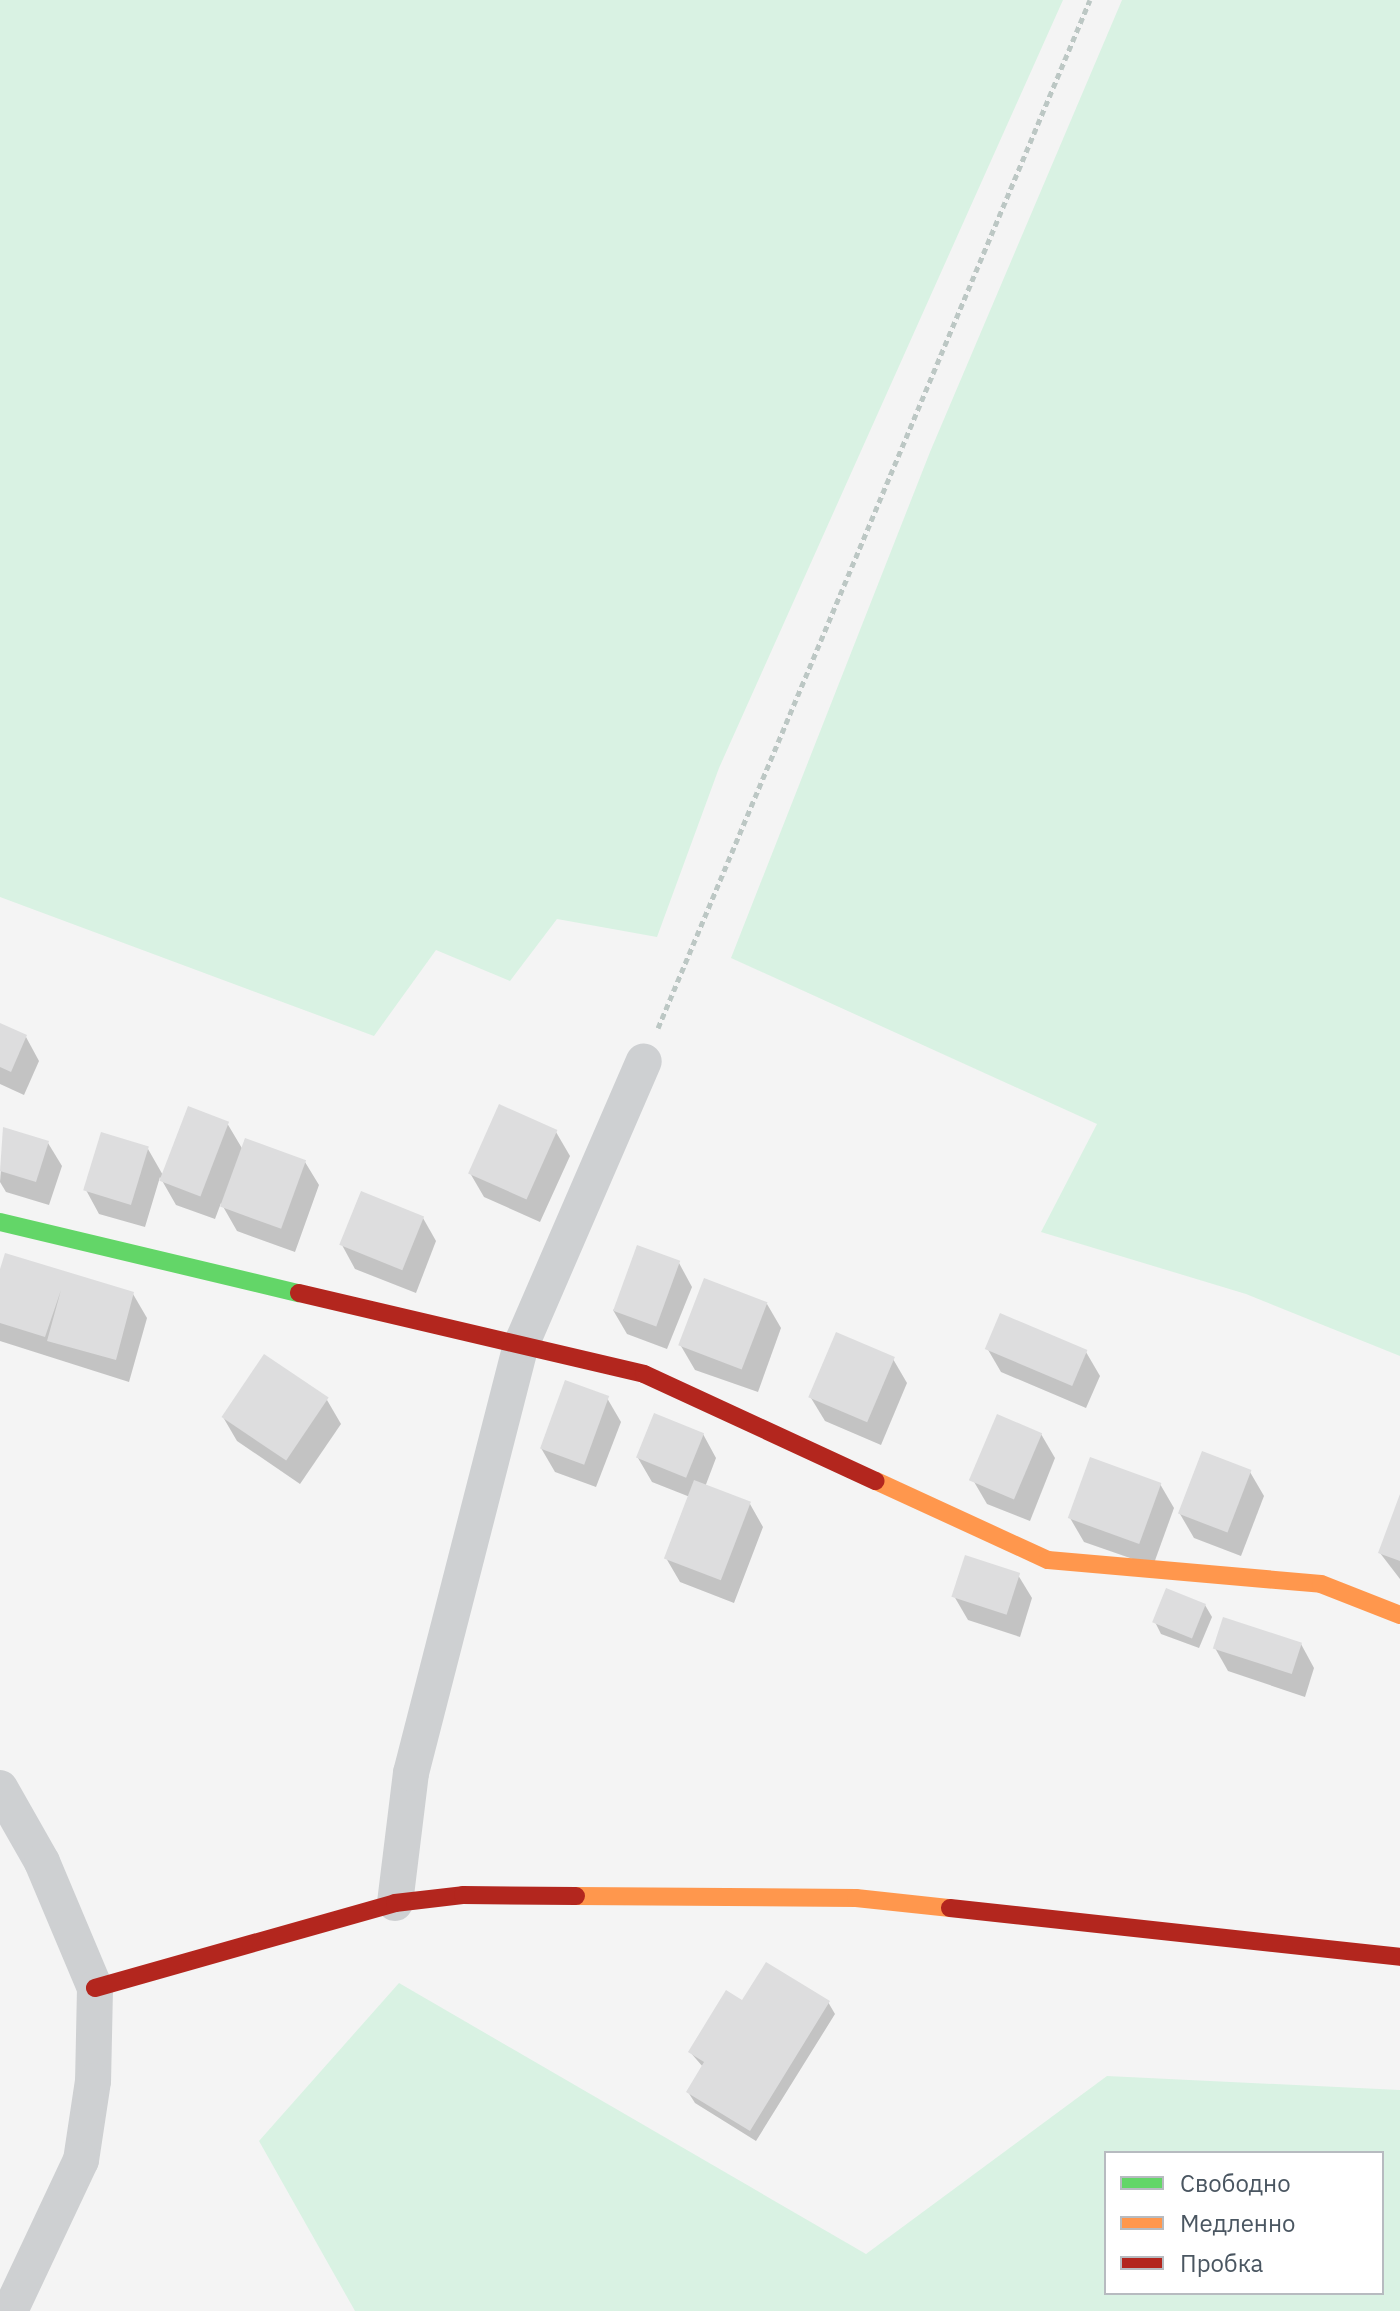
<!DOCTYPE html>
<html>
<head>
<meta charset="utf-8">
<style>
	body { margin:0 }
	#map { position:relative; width:1400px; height:2311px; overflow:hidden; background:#f4f4f4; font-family:"IBM Plex Sans",sans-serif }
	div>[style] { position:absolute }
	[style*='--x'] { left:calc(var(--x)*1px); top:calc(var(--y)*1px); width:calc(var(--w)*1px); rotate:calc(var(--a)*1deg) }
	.green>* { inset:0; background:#d9f2e3 }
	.shadow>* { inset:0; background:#0003 }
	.building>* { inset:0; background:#ddddde; transform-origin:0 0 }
	.path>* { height:5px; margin-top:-2.5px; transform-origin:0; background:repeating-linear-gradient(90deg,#bcc7c4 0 6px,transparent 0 10px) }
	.street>* { height:36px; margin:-18px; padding:0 18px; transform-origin:18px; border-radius:18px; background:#ced0d2 }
	.fast>* { height:18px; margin:-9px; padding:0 9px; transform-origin:9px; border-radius:9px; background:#63d668 }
	.slow>* { height:18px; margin:-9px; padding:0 9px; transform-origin:9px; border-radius:9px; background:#ff974d }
	.jam>* { height:18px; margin:-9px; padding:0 9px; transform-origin:9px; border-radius:9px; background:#b3261e }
	span { translate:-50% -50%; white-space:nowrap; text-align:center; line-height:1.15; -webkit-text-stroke:6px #fff; paint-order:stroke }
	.legend { position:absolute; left:1104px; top:2151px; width:280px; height:144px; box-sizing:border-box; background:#fff; border:2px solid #b7bbc0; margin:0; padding:10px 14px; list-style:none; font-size:24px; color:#4a5661 }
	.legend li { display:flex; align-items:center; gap:16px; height:40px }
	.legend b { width:40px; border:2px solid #b7bbc0 }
</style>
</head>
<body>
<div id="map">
	<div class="green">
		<div style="clip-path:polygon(0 0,1063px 0,719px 768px,657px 937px,557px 919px,510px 981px,436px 950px,374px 1036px,0 897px)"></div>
		<div style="clip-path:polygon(1122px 0,1400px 0,1400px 1356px,1246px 1294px,1041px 1232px,1097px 1124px,731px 958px,930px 452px)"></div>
		<div style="clip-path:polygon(evenodd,399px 1983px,866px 2254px,1107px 2076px,1400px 2090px,1400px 2311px,355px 2311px,259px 2141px,399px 1983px,1106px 2153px,1382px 2153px,1382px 2293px,1106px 2293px,1106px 2153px)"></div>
	</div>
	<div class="shadow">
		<div style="clip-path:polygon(0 1025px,26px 1037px,39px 1061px,24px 1095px,0 1084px)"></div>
		<div style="clip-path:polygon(227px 1123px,243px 1150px,305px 1162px,319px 1185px,295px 1252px,237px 1231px,221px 1203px,215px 1219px,176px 1205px,160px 1177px,145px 1227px,99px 1214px,86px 1190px,148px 1149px,164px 1177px)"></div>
		<div style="clip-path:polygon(4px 1129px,48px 1143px,62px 1166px,49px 1205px,6px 1192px,0 1182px)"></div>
		<div style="clip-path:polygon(556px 1132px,570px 1156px,540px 1222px,484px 1197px,470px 1173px)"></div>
		<div style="clip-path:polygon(423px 1218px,436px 1241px,416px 1293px,355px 1269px,342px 1245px)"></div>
		<div style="clip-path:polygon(679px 1263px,692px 1287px,667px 1349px,627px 1334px,613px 1310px)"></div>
		<div style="clip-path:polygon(0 1275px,133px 1294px,147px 1318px,129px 1382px,0 1341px)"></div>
		<div style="clip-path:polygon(767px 1304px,781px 1328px,758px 1392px,695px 1370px,681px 1346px)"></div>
		<div style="clip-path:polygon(987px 1348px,1086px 1352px,1100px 1376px,1086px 1408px,1001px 1372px)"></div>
		<div style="clip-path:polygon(893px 1359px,907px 1383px,881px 1445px,825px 1421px,811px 1398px)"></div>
		<div style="clip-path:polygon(607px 1398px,621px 1422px,596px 1487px,555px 1472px,541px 1448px)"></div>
		<div style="clip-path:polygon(327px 1400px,341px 1424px,300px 1484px,237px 1441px,223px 1417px)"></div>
		<div style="clip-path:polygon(703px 1434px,716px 1458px,705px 1487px,750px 1504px,763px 1527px,734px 1603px,680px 1582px,666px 1558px,690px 1497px,652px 1482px,638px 1458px)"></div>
		<div style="clip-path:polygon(1041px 1434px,1055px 1458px,1030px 1521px,987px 1504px,973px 1480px)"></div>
		<div style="clip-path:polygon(1250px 1472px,1264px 1496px,1241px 1556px,1194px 1538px,1180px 1514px)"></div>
		<div style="clip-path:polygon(1160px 1484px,1174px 1508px,1153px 1566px,1084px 1542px,1070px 1518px)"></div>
		<div style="clip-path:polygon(1400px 1499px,1400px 1579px,1380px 1553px)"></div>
		<div style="clip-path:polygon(1018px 1575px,1032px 1598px,1020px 1637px,968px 1620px,954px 1596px)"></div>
		<div style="clip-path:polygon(1205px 1605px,1212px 1617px,1199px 1648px,1161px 1634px,1155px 1622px)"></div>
		<div style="clip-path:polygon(1301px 1644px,1314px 1668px,1305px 1697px,1228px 1671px,1215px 1648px)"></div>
		<div style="clip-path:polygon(828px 2002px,835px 2014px,756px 2141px,695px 2103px,688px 2092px,703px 2067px,690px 2052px,743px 2003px)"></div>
	</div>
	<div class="building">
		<div style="clip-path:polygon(0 1023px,27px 1035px,11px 1072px,0 1067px)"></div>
		<div style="left:499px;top:1104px;width:64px;height:76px;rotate:24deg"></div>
		<div style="left:188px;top:1106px;width:44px;height:80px;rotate:21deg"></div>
		<div style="clip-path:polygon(3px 1127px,49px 1141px,36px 1182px,0 1171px)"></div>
		<div style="left:101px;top:1132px;width:50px;height:61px;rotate:17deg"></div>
		<div style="left:245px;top:1138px;width:65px;height:73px;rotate:20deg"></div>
		<div style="left:361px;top:1191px;width:68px;height:58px;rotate:22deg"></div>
		<div style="left:637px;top:1245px;width:46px;height:70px;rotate:20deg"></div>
		<div style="clip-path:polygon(5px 1253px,134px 1292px,116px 1360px,47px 1341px,61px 1290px,45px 1337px,0 1323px,0 1269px)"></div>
		<div style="left:704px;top:1278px;width:68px;height:72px;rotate:21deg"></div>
		<div style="left:1000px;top:1313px;width:95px;height:39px;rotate:23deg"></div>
		<div style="left:836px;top:1332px;width:64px;height:71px;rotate:23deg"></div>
		<div style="left:264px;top:1354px;width:78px;height:76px;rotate:34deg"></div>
		<div style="left:565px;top:1380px;width:47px;height:73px;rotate:20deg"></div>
		<div style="left:654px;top:1413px;width:54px;height:48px;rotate:22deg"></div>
		<div style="left:997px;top:1414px;width:49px;height:72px;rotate:23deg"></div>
		<div style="left:1202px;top:1451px;width:53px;height:67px;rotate:21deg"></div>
		<div style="left:1090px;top:1457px;width:76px;height:65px;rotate:20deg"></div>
		<div style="left:694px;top:1480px;width:61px;height:84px;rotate:21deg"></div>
		<div style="clip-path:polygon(1400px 1494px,1400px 1561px,1378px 1553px)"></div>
		<div style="left:965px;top:1555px;width:58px;height:44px;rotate:18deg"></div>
		<div style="left:1166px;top:1588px;width:43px;height:37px;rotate:22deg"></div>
		<div style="left:1223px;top:1617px;width:83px;height:33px;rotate:18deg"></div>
		<div style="clip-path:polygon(766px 1962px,830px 2001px,750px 2131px,686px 2092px,704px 2062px,688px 2052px,726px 1990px,742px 2000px)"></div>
	</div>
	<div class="path">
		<div style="--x:658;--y:1028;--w:1115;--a:-67.21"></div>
	</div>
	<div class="street">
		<div style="--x:0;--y:1788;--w:85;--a:60.4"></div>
		<div style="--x:42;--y:1862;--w:137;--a:67.2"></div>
		<div style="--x:95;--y:1988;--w:93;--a:91.2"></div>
		<div style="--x:93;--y:2081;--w:80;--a:98.6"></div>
		<div style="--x:81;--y:2160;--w:167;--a:115.2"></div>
		<div style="--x:395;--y:1903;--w:131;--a:-83"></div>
		<div style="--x:411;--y:1773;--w:442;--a:-75.6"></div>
		<div style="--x:521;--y:1345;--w:309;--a:-66.6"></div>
	</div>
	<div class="fast">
		<div style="--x:0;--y:1222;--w:307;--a:13.4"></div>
	</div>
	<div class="slow">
		<div style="--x:876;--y:1481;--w:189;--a:24.7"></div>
		<div style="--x:1048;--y:1560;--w:274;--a:5"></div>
		<div style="--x:1321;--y:1584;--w:85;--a:21.4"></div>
		<div style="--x:576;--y:1896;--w:280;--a:0.4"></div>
		<div style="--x:856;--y:1898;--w:95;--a:6.1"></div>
	</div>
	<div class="jam">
		<div style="--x:299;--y:1293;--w:354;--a:13.2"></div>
		<div style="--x:644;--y:1374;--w:255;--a:24.8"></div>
		<div style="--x:950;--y:1908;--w:453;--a:6.2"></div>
		<div style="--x:95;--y:1988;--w:312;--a:-15.8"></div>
		<div style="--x:395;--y:1903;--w:68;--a:-6.7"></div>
		<div style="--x:463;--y:1895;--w:113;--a:0.5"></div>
	</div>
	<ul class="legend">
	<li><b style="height:10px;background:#63d668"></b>Свободно</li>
	<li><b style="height:10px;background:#ff974d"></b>Медленно</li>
	<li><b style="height:10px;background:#b3261e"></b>Пробка</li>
	</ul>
</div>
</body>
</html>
